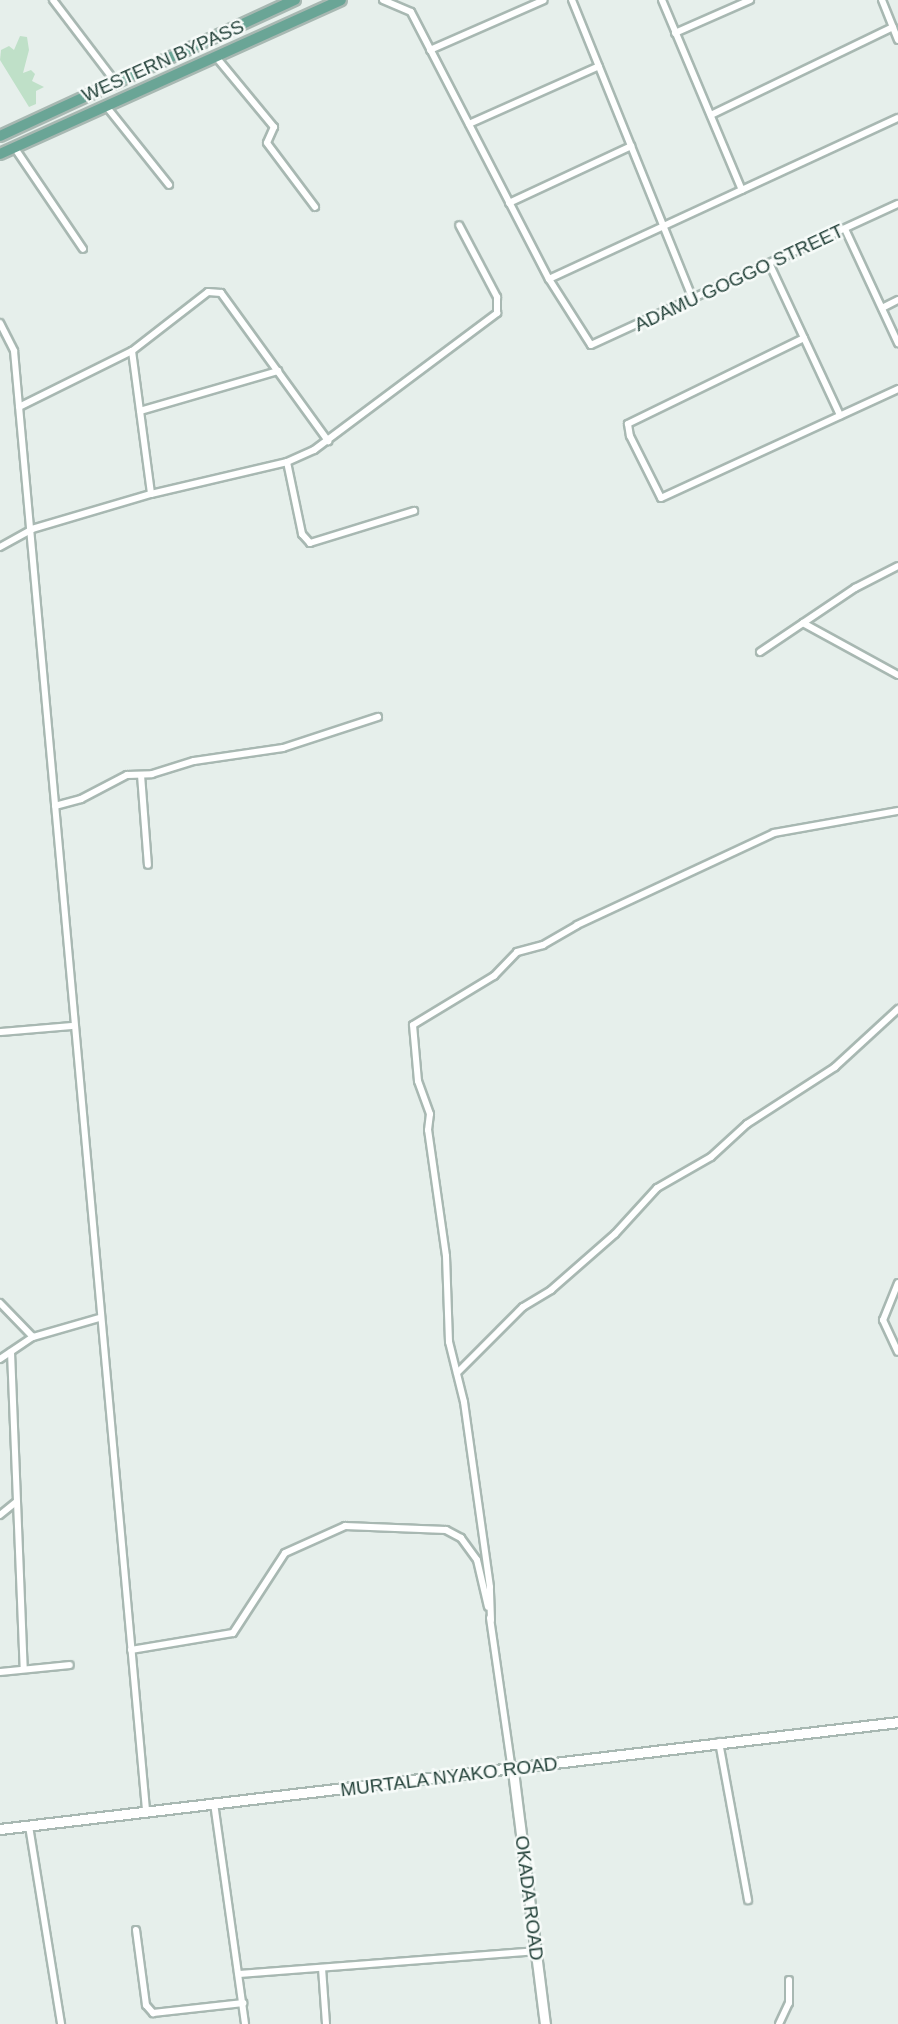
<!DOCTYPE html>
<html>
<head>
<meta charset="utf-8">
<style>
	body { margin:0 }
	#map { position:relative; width:898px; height:2024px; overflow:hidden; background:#e6efeb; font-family:Arial,sans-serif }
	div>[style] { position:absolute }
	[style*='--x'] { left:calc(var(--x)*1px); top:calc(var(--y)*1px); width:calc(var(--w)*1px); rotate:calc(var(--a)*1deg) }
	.green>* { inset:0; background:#bfe0c8 }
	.roads { filter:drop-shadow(2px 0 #a8b8b2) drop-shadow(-2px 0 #a8b8b2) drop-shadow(0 2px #a8b8b2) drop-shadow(0 -2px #a8b8b2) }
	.street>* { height:6px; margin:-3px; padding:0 3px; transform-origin:3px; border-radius:3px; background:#fff }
	.secondary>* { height:9px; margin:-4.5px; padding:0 4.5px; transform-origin:4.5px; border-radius:4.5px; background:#fff }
	.primary>* { height:10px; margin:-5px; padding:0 5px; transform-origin:5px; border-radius:5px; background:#6aa596 }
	span { translate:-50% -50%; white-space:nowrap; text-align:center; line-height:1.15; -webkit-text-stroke:5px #f7fbf9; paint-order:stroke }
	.street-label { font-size:19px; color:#24423a }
</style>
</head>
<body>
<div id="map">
	<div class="green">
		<div style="clip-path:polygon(20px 36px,27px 37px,29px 50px,23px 73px,31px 70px,35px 74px,32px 81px,44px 87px,36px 91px,36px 104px,29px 107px,0 60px,1px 50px,9px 46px,14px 50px)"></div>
	</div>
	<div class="roads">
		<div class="street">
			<div style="--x:53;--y:0;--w:106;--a:52.7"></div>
			<div style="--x:383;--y:0;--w:30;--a:23"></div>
			<div style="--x:411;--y:12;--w:301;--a:62.7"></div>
			<div style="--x:549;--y:279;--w:78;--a:57.5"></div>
			<div style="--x:591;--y:345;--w:338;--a:-24.7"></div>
			<div style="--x:572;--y:0;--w:323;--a:68"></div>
			<div style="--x:662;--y:0;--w:206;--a:67.2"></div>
			<div style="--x:882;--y:0;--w:43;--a:68.2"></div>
			<div style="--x:675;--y:33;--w:82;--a:-23.7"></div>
			<div style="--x:430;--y:50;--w:124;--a:-23.7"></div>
			<div style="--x:216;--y:57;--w:91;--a:50.4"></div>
			<div style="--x:274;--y:127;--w:17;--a:114"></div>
			<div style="--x:267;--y:143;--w:80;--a:53.1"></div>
			<div style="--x:106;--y:106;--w:101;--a:51.4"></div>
			<div style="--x:711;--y:115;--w:202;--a:-25.8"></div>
			<div style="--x:469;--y:124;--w:142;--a:-24"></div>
			<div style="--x:14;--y:147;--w:123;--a:55.9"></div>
			<div style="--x:509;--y:203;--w:135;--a:-25"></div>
			<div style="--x:845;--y:229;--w:126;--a:65.1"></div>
			<div style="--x:770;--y:265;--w:166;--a:65"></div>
			<div style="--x:549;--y:279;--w:384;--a:-24.8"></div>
			<div style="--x:882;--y:308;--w:18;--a:-27"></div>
			<div style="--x:0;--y:323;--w:31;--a:63"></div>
			<div style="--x:14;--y:351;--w:1465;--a:84.83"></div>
			<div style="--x:804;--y:338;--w:196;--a:154"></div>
			<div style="--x:628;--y:424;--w:12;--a:81"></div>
			<div style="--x:630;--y:436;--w:69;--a:63.4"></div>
			<div style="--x:661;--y:498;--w:261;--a:-24.7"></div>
			<div style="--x:132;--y:351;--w:144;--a:82.4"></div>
			<div style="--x:19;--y:407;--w:126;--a:-26.4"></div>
			<div style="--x:132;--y:351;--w:96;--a:-37.8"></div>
			<div style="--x:208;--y:292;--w:13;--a:4"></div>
			<div style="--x:221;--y:293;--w:183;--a:54.1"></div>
			<div style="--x:140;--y:411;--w:144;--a:-16.2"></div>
			<div style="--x:287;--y:462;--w:74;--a:78.2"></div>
			<div style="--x:302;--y:534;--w:12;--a:48"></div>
			<div style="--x:310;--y:543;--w:109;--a:-17.1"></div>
			<div style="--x:0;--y:547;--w:37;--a:-29"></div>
			<div style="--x:32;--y:529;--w:124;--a:-16.4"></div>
			<div style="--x:151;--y:494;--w:140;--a:-13.2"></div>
			<div style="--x:287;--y:462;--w:30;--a:-24"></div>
			<div style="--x:314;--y:450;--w:229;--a:-36.8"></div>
			<div style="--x:497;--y:313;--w:16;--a:-90"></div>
			<div style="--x:497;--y:297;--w:81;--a:-117.8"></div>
			<div style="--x:803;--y:623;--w:108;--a:28.7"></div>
			<div style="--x:760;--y:652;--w:115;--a:-34"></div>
			<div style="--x:855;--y:588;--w:48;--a:-27.1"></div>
			<div style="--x:141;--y:775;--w:90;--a:85.6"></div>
			<div style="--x:55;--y:806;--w:27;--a:-15"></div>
			<div style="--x:81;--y:799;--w:52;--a:-27.6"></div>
			<div style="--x:127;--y:775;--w:25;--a:-2"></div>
			<div style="--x:152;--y:774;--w:44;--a:-17.2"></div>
			<div style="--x:194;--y:761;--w:90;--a:-8.3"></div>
			<div style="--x:283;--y:748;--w:100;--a:-18.1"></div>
			<div style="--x:0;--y:1032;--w:72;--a:-4.8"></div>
			<div style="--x:898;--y:1283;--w:40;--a:112"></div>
			<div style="--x:883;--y:1320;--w:35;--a:65"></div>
			<div style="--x:0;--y:1303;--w:47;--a:45.9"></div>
			<div style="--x:11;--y:1352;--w:317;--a:87.7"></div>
			<div style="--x:0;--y:1359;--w:40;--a:-34"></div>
			<div style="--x:33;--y:1337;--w:69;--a:-16.1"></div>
			<div style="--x:457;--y:1373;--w:93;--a:-45"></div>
			<div style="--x:523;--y:1307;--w:33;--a:-31"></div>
			<div style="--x:551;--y:1290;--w:85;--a:-41.2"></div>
			<div style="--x:615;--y:1234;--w:62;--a:-47.6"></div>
			<div style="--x:657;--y:1188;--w:62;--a:-29.9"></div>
			<div style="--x:711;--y:1157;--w:49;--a:-42.5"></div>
			<div style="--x:747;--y:1124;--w:105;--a:-32.9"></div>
			<div style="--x:835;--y:1067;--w:86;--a:-42.6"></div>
			<div style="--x:0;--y:1515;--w:21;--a:-39"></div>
			<div style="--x:490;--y:1618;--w:154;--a:81.8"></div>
			<div style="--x:491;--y:1620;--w:33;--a:-92"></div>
			<div style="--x:490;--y:1587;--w:187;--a:-98"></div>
			<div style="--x:464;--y:1402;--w:62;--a:-104"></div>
			<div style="--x:449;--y:1342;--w:86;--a:-92"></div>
			<div style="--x:446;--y:1256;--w:127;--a:-98.1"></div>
			<div style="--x:428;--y:1130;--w:16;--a:-83"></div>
			<div style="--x:430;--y:1114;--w:35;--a:-110"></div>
			<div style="--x:418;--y:1081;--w:56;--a:-95.1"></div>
			<div style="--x:413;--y:1025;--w:95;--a:-31.2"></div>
			<div style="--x:494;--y:976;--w:33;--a:-46"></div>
			<div style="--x:517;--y:952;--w:27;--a:-15"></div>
			<div style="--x:543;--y:945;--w:39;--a:-30"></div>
			<div style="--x:577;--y:925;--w:217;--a:-25"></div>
			<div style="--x:774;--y:833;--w:126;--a:-10.1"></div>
			<div style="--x:131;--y:1650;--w:103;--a:-9.5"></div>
			<div style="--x:233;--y:1633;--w:95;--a:-57"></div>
			<div style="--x:285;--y:1553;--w:66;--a:-24.2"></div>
			<div style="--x:345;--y:1526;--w:101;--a:2.3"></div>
			<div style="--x:446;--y:1530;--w:17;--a:28"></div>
			<div style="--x:461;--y:1538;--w:27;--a:54"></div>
			<div style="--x:477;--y:1560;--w:48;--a:76.8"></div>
			<div style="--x:0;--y:1672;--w:70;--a:-5.7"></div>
			<div style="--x:719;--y:1742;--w:161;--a:79.6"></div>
			<div style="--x:214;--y:1803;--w:223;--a:82"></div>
			<div style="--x:29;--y:1826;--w:201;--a:80.8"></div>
			<div style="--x:136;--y:1930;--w:76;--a:82.4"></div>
			<div style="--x:146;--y:2005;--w:11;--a:49"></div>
			<div style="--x:153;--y:2013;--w:91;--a:-6.3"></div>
			<div style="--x:322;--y:1968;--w:56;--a:85.9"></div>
			<div style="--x:239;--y:1974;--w:297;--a:-4.4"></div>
			<div style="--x:779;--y:2024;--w:23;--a:-65"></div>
			<div style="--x:789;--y:2003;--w:23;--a:-90"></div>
		</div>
		<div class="secondary">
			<div style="--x:513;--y:1771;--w:255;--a:82.8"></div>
			<div style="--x:0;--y:1829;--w:904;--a:-6.79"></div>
		</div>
		<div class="primary">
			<div style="--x:0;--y:136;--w:325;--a:-24.8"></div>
			<div style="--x:0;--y:154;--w:374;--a:-24.3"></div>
		</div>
	</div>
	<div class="street-label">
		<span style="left:163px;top:61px;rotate:-24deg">WESTERN BYPASS</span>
		<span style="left:739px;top:278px;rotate:-25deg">ADAMU GOGGO STREET</span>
		<span style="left:449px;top:1777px;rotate:-7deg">MURTALA NYAKO ROAD</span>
		<span style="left:529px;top:1898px;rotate:83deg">OKADA ROAD</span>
	</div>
</div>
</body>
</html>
